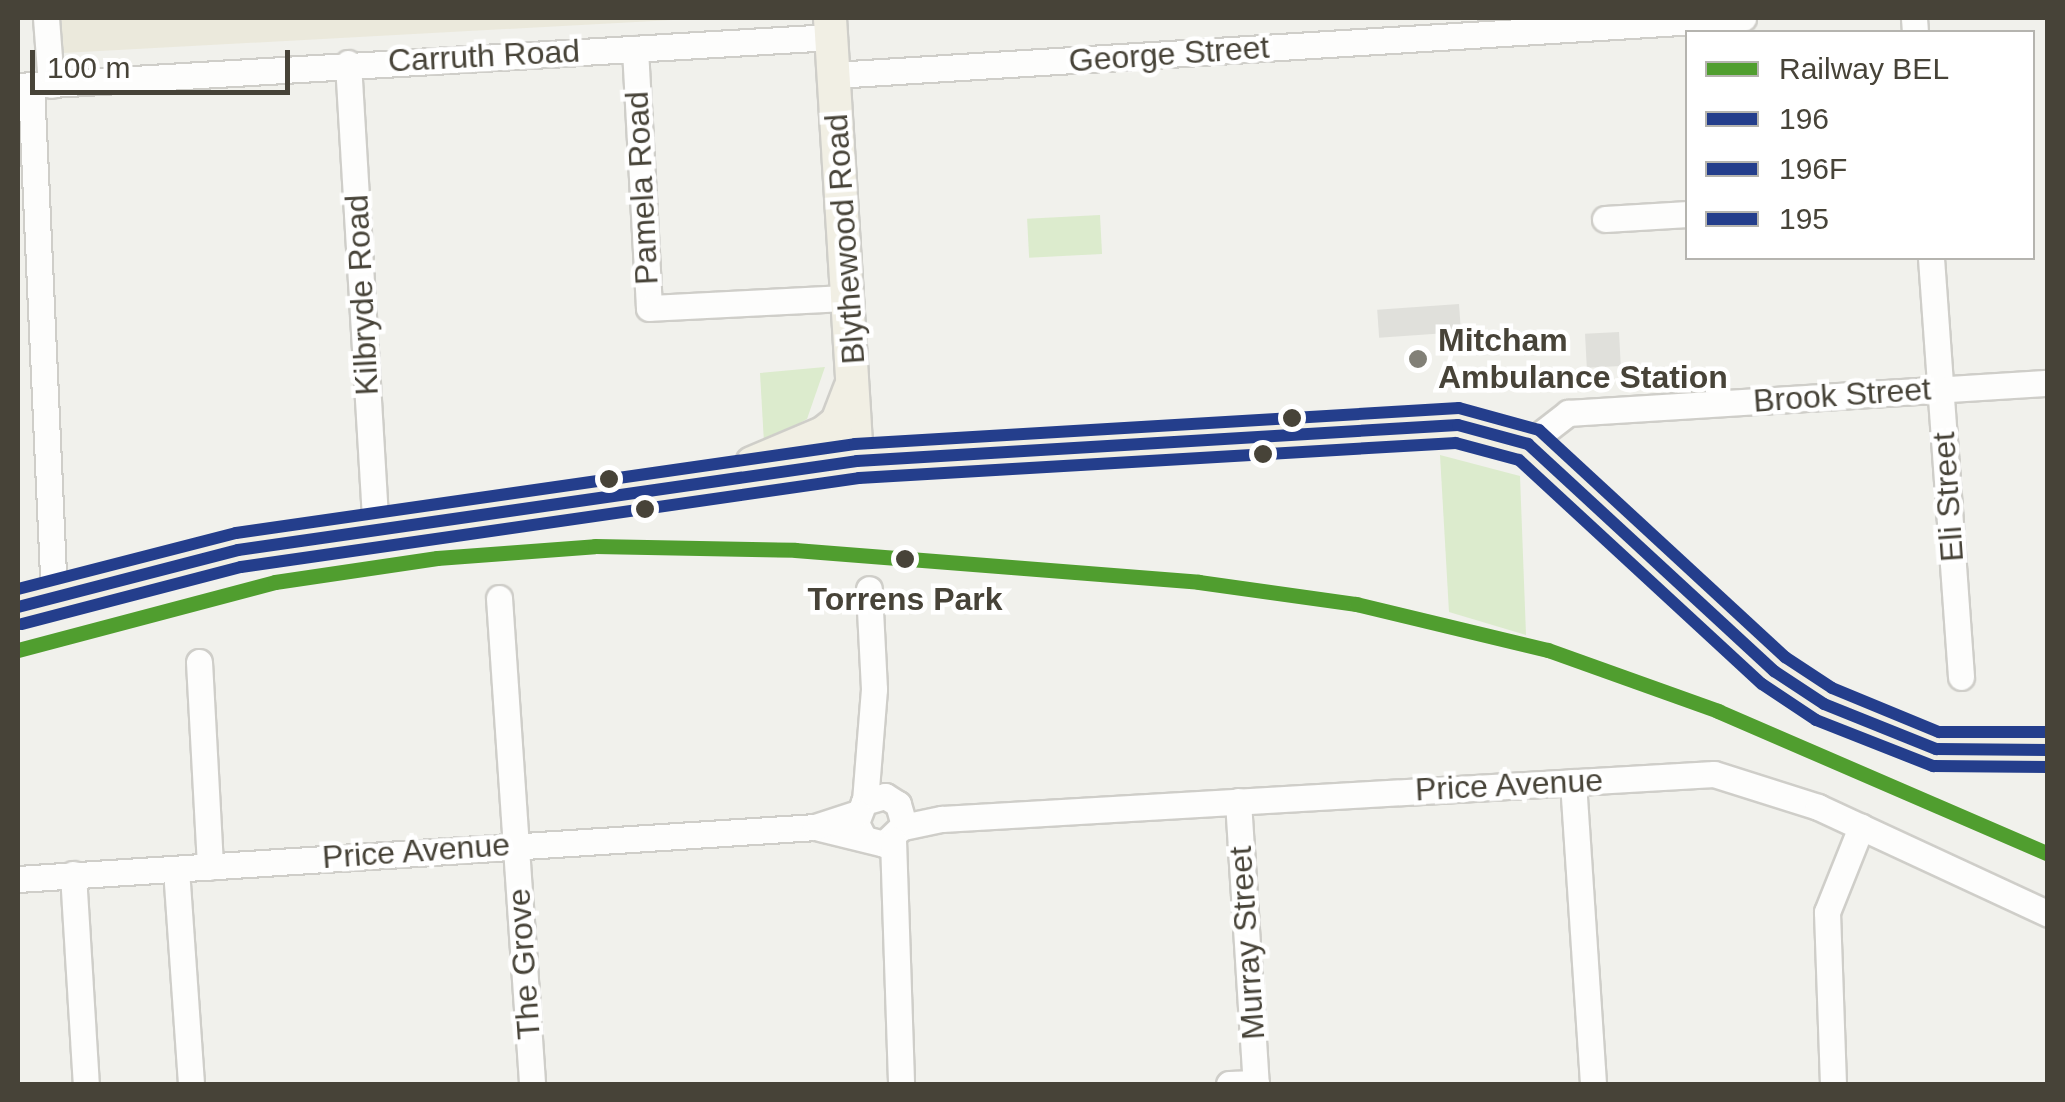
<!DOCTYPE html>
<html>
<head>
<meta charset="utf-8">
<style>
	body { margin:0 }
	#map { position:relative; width:2065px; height:1102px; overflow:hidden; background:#f1f1ec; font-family:Helvetica,sans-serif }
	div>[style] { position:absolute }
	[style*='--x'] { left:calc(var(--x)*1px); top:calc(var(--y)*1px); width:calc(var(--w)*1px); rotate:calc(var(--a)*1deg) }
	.education>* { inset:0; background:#ebe9dc }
	.green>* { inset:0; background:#dcebcd; transform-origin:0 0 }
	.parking>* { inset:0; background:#e0e0db; transform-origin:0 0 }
	.roads { filter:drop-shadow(2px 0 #cfcec9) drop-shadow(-2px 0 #cfcec9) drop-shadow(0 2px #cfcec9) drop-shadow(0 -2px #cfcec9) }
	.minor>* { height:25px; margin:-12.5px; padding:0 12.5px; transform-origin:12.5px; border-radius:12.5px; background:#fdfdfc }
	.major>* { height:32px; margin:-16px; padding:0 16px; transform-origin:16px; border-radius:16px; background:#f1efe4 }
	.bus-1>* { height:12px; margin:-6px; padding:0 6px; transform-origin:6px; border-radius:6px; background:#243e8c }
	.bus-2>* { height:12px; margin:-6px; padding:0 6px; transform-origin:6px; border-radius:6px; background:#243e8c }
	.bus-3>* { height:12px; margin:-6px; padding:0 6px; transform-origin:6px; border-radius:6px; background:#243e8c }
	.rail-1>* { height:15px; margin:-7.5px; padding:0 7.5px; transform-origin:7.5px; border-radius:7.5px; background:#509e2f }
	.dots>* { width:28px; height:28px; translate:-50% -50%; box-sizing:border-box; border:5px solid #fff; border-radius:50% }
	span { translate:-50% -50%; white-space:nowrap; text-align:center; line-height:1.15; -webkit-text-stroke:9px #fff; paint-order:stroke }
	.street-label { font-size:32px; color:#474338 }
	.poi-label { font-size:32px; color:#474338; font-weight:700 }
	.left { translate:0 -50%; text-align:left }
	.stop-label { font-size:32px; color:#474338; font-weight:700 }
	.frame { position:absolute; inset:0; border:20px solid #474338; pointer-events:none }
	.legend { position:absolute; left:1685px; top:30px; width:350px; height:230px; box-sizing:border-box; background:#fff; border:2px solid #b5b4af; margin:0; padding:12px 18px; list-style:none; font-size:30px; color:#474338 }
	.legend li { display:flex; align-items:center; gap:20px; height:50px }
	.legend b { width:50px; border:2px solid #b5b4af }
	.scale { position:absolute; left:30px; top:50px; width:260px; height:45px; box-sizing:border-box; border:5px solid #474338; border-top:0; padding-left:12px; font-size:30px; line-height:35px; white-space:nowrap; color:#474338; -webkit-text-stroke:8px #fff; paint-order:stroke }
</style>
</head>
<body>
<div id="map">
	<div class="education">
		<div style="clip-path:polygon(61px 18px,709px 18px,63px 53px)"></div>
	</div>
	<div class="green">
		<div style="left:1100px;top:215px;width:39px;height:73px;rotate:87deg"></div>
		<div style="clip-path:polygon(825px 367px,807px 419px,764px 443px,760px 373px)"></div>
		<div style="clip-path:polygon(1440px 455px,1520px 476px,1526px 635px,1449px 612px)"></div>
	</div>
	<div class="parking">
		<div style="left:1459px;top:304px;width:28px;height:82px;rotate:86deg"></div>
		<div style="left:1619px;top:332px;width:34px;height:34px;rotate:87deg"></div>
	</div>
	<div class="roads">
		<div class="minor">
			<div style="--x:46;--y:18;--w:67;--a:85.7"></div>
			<div style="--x:1914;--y:18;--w:14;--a:86"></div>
			<div style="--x:635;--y:49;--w:259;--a:86.9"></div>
			<div style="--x:649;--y:308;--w:198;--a:-2.9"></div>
			<div style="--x:348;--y:63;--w:466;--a:86.6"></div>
			<div style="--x:834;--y:75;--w:911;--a:-3.59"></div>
			<div style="--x:18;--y:86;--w:814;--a:-3.45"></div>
			<div style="--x:31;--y:86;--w:511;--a:87.42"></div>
			<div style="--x:1605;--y:219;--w:83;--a:-3.4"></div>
			<div style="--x:1931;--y:258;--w:420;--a:85.9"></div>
			<div style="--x:1528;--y:444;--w:51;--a:-37.8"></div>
			<div style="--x:1568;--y:413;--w:481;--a:-3.6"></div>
			<div style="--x:499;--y:598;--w:487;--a:86.1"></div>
			<div style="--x:199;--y:662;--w:205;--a:86.9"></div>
			<div style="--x:1573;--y:782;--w:303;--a:86.2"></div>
			<div style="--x:865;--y:801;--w:112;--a:-85.4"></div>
			<div style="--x:874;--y:689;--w:100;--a:-92.9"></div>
			<div style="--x:1238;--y:801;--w:284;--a:86.4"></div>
			<div style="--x:903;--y:827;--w:40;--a:-12"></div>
			<div style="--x:942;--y:819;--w:773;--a:-3.34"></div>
			<div style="--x:1714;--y:774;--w:109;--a:17.6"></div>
			<div style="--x:1818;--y:807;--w:254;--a:24.9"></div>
			<div style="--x:820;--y:828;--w:66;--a:14"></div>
			<div style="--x:884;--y:844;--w:28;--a:-44"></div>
			<div style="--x:904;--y:825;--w:22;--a:-106"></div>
			<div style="--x:898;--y:804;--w:15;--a:-148"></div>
			<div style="--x:885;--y:796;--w:22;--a:164"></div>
			<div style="--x:864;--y:802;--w:22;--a:111"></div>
			<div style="--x:856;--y:823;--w:16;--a:63"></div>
			<div style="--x:893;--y:840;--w:244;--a:88.1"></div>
			<div style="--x:176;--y:869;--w:216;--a:86"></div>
			<div style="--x:73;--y:874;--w:210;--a:86.5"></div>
			<div style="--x:18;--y:879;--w:799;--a:-3.73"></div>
			<div style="--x:815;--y:827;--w:45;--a:-18"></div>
			<div style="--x:1229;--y:1084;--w:27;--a:-2"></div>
			<div style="--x:1833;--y:1084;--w:172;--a:-92"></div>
			<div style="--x:1827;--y:912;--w:92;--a:-68.2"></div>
		</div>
		<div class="major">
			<div style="--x:830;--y:18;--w:444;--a:86.5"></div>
			<div style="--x:752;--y:463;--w:77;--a:-22.9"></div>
			<div style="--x:823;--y:433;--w:18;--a:-38"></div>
			<div style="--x:837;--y:422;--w:36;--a:-69"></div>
			<div style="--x:18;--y:607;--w:227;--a:-14.5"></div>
			<div style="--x:238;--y:550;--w:625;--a:-8.18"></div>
			<div style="--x:857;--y:461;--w:602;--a:-3.43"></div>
			<div style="--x:1458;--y:425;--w:73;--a:15.2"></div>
			<div style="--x:1528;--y:444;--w:335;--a:42.7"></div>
			<div style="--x:1774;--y:671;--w:60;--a:33.4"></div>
			<div style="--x:1824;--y:704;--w:121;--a:21.9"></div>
			<div style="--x:1936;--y:749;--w:112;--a:0.5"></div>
		</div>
	</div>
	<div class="bus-1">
		<div style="--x:18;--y:607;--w:227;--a:-14.5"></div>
		<div style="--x:238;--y:550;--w:625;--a:-8.18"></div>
		<div style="--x:857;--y:461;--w:602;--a:-3.43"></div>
		<div style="--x:1458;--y:425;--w:73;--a:15.2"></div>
		<div style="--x:1528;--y:444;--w:335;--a:42.7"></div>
		<div style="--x:1774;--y:671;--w:60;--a:33.4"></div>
		<div style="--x:1824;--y:704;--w:121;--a:21.9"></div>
		<div style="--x:1936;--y:749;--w:112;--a:0.5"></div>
	</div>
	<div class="bus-2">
		<div style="--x:22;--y:624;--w:226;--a:-14.6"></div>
		<div style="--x:241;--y:567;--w:624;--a:-8.19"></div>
		<div style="--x:859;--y:478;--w:598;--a:-3.36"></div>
		<div style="--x:1456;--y:443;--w:65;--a:15.1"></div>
		<div style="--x:1519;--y:460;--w:330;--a:42.7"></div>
		<div style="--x:1762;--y:684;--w:65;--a:33.7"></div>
		<div style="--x:1816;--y:720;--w:126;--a:21.5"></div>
		<div style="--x:1933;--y:766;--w:115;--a:0.5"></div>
	</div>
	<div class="bus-3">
		<div style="--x:18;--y:589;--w:225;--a:-14.4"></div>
		<div style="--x:236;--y:533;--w:625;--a:-8.18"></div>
		<div style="--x:855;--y:444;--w:605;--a:-3.41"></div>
		<div style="--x:1459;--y:408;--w:83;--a:15.4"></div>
		<div style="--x:1539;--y:430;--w:335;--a:42.7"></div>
		<div style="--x:1785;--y:657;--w:56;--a:33.4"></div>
		<div style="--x:1832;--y:688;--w:116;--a:22.4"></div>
		<div style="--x:1939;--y:732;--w:109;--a:0"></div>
	</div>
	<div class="rail-1">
		<div style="--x:18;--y:650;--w:266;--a:-14.8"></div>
		<div style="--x:275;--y:582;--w:164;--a:-8.4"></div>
		<div style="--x:437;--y:558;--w:158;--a:-4.3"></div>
		<div style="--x:595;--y:546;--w:200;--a:1.1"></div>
		<div style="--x:795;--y:550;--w:405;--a:4.5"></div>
		<div style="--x:1199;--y:582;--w:159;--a:8"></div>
		<div style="--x:1356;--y:604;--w:197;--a:13.5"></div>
		<div style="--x:1548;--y:650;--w:181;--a:19.7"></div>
		<div style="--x:1718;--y:711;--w:360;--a:23.4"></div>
	</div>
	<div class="dots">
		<div style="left:1418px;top:359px;background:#828077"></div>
		<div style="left:1292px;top:418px;background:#474338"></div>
		<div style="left:1263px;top:454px;background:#474338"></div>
		<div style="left:609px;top:479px;background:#474338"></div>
		<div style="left:645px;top:509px;background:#474338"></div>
		<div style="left:905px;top:559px;background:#474338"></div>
	</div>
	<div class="street-label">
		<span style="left:1169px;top:54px;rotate:-4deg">George Street</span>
		<span style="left:484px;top:56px;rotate:-3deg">Carruth Road</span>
		<span style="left:642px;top:188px;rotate:-93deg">Pamela Road</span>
		<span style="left:845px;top:239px;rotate:-94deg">Blythewood Road</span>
		<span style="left:362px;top:295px;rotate:-93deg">Kilbryde Road</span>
		<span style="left:1842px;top:395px;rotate:-4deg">Brook Street</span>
		<span style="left:1948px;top:497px;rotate:-94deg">Eli Street</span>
		<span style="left:1509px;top:785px;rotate:-3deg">Price Avenue</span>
		<span style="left:416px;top:851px;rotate:-4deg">Price Avenue</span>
		<span style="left:1247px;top:943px;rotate:-94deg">Murray Street</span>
		<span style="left:524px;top:964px;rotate:-94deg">The Grove</span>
	</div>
	<div class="poi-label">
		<span class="left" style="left:1438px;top:359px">Mitcham<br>Ambulance Station</span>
	</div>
	<div class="stop-label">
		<span style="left:905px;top:599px">Torrens Park</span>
	</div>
	<div class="frame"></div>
	<ul class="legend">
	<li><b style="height:12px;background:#509e2f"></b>Railway BEL</li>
	<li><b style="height:12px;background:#243e8c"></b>196</li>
	<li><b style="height:12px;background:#243e8c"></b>196F</li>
	<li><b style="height:12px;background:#243e8c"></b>195</li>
	</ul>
	<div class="scale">100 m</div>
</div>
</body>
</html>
